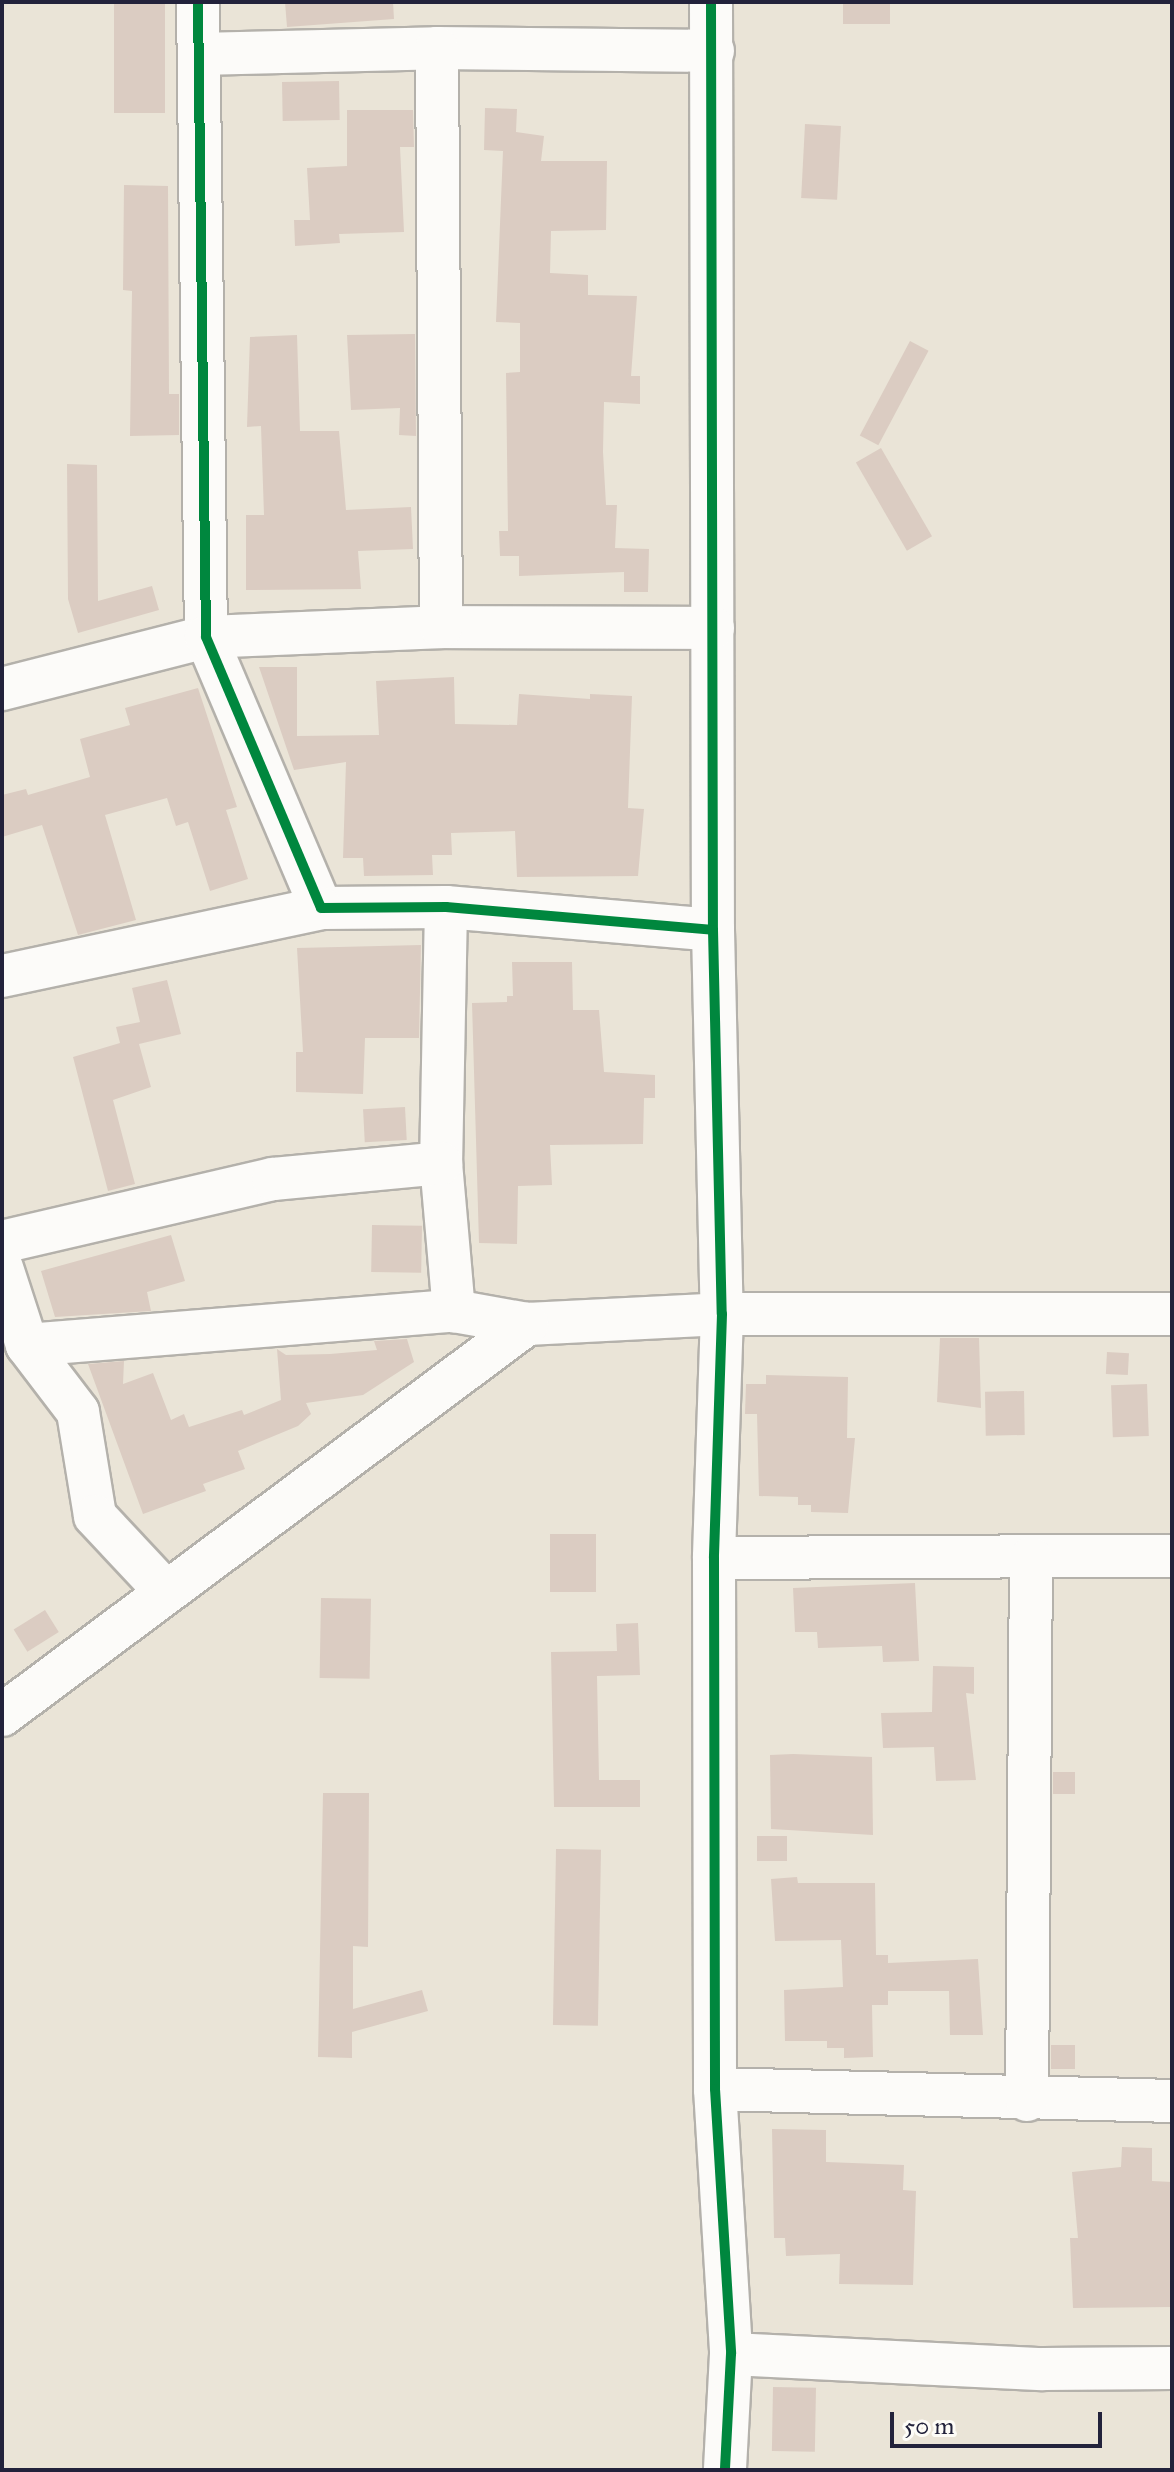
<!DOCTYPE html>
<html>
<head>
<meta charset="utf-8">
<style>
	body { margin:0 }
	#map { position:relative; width:1174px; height:2472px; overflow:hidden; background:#eae4d7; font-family:"IM FELL Great Primer",serif }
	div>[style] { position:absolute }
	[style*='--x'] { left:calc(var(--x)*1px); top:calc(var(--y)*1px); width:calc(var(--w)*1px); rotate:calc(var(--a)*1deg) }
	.building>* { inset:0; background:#dbccc2; transform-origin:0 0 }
	.roads { filter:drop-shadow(2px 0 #b4b1ab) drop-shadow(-2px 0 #b4b1ab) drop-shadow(0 2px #b4b1ab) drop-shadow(0 -2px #b4b1ab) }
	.minor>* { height:42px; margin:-21px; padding:0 21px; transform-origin:21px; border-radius:21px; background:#fcfbf9 }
	.cycleway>* { height:10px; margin:-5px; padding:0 5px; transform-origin:5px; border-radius:5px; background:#00873e }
	span { translate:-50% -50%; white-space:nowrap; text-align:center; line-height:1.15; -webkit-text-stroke:6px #fdfcf7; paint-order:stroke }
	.frame { position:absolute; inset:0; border:4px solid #22223b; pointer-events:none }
	.scale { position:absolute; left:890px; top:2412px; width:212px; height:36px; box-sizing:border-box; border:4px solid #22223b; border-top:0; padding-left:10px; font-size:24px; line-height:28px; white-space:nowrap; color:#22223b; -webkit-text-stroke:6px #fdfcf7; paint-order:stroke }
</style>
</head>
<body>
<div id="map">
	<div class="building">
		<div style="left:114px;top:2px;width:51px;height:111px"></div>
		<div style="clip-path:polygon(285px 2px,393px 2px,394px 19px,287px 27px)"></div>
		<div style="left:843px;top:2px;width:47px;height:22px"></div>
		<div style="left:339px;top:81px;width:39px;height:57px;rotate:89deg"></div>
		<div style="clip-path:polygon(485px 108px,517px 109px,516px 132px,544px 136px,541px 161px,607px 161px,606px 230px,551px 231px,550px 273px,588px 275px,588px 295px,637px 296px,631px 376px,640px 376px,640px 404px,604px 402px,603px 452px,606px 505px,617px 505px,615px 548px,649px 549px,648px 592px,624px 592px,624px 572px,519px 576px,519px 556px,500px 556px,499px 531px,508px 531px,506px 373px,520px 372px,520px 323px,496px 322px,503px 151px,484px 150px)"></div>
		<div style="clip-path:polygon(347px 110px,413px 110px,414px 147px,400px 147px,404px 232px,339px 234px,340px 243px,295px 246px,294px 220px,310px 220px,307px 168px,347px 166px)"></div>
		<div style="left:805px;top:124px;width:36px;height:74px;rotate:3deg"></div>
		<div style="clip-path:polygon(124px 185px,168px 186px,169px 394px,179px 394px,179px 435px,130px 436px,132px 291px,123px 290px)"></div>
		<div style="clip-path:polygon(415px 334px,416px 436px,399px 435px,400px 408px,351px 410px,347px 335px)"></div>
		<div style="clip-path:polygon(297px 335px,300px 431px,339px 431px,346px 510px,411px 507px,413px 549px,358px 551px,361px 589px,246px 590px,246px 515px,264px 515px,261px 426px,247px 427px,250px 337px)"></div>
		<div style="left:910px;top:341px;width:21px;height:107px;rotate:28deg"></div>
		<div style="left:881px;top:448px;width:102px;height:29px;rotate:60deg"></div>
		<div style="clip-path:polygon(67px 464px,97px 465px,98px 601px,152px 586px,159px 610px,78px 633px,68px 599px)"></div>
		<div style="clip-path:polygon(259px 667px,297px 667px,297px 736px,379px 735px,376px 681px,454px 677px,455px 724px,517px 725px,519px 694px,590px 699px,590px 694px,632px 696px,628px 808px,644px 809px,638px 876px,517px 877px,515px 831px,451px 833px,452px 855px,432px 855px,433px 875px,364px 876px,363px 858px,343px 858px,346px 762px,294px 770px)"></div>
		<div style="clip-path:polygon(198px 688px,237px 807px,226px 810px,248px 879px,210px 891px,188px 822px,176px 826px,167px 798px,105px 815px,136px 920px,78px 935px,42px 825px,2px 837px,2px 795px,26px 789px,28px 795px,90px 777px,80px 739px,130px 725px,125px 708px)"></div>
		<div style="clip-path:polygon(421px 945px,419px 1038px,365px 1038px,363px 1094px,296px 1092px,296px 1052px,303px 1052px,297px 948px)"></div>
		<div style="clip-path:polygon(512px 962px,572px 962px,573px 1010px,599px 1010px,604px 1072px,655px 1075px,655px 1098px,644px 1098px,643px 1144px,550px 1145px,552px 1185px,518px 1186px,517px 1244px,479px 1243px,472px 1003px,507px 1002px,507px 996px,513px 996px)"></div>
		<div style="clip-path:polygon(167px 980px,181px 1034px,139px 1044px,151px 1087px,113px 1100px,135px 1184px,108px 1191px,73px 1057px,120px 1043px,116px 1027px,140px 1022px,132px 988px)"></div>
		<div style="left:405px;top:1107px;width:33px;height:42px;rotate:87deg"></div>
		<div style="left:372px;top:1225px;width:50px;height:47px;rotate:1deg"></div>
		<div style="clip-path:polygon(171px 1235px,185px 1281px,147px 1292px,151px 1311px,55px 1317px,41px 1271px)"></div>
		<div style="clip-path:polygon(940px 1338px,979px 1338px,981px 1408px,937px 1402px)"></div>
		<div style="clip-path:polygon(407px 1339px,414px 1362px,363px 1395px,306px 1403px,311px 1414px,298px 1426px,238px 1451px,245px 1469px,203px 1484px,206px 1491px,143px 1514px,88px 1364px,124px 1361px,123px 1384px,153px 1373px,171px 1420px,184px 1414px,189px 1427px,242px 1410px,244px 1415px,281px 1400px,277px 1349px,286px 1355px,330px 1354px,377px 1350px,374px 1341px)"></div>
		<div style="left:1107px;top:1352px;width:22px;height:22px;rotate:3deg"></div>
		<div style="clip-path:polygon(766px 1375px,848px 1377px,847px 1438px,855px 1438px,848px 1513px,811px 1512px,811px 1505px,798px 1505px,798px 1497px,759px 1496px,757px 1414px,745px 1414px,746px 1384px,766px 1384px)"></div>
		<div style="left:1147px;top:1384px;width:52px;height:36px;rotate:88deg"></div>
		<div style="left:1024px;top:1391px;width:44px;height:39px;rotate:89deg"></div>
		<div style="left:550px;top:1534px;width:46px;height:58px"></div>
		<div style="clip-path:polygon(915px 1583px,919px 1661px,883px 1662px,882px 1646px,818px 1648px,817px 1632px,795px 1632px,793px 1588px)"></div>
		<div style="left:321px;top:1598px;width:50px;height:80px;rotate:1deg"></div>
		<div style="left:45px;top:1610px;width:26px;height:37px;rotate:58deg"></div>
		<div style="clip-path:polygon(638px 1623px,640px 1675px,597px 1676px,599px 1780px,640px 1780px,640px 1807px,554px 1807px,551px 1652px,617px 1651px,616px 1624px)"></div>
		<div style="clip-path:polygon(933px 1666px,974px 1667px,974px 1694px,966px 1693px,976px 1780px,936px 1781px,934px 1747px,883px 1748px,881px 1713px,932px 1712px)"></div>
		<div style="clip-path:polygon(793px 1754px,872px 1757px,873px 1835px,771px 1829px,770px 1755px)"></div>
		<div style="left:1075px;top:1772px;width:22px;height:22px;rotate:90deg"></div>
		<div style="clip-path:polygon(323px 1793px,369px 1793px,368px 1947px,353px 1946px,353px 2009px,422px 1990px,428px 2011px,352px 2032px,352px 2058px,318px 2057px)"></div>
		<div style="left:757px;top:1836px;width:30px;height:25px"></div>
		<div style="left:556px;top:1849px;width:45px;height:176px;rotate:1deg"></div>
		<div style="clip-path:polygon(797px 1877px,798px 1883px,875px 1883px,876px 1955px,888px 1955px,888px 1963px,978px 1959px,983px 2035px,950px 2035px,949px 1991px,888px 1991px,888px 2005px,872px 2005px,873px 2057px,844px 2058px,844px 2048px,827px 2048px,827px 2041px,785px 2041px,784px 1990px,843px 1987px,841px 1940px,775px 1941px,771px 1879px)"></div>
		<div style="left:1051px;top:2045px;width:24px;height:24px"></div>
		<div style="clip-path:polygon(772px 2129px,826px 2130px,826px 2162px,904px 2165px,903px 2190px,916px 2191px,913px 2285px,839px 2284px,840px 2254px,786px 2256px,785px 2238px,774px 2238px)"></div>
		<div style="clip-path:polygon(1122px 2147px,1152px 2148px,1152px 2181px,1172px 2182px,1172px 2307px,1073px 2308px,1070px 2238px,1078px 2238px,1072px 2172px,1121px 2167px)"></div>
		<div style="left:773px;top:2387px;width:43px;height:64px;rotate:1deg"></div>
	</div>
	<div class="roads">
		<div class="minor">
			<div style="--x:198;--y:2;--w:635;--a:89.28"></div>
			<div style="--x:206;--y:637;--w:294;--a:67"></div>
			<div style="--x:321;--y:908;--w:125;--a:-0.5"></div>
			<div style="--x:446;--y:907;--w:268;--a:4.9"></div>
			<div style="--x:711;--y:2;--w:928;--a:89.88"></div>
			<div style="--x:713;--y:930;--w:384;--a:88.7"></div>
			<div style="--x:722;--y:1314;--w:244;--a:91.9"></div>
			<div style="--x:714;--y:1558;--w:531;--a:89.89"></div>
			<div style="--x:715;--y:2089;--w:265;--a:86.5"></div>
			<div style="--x:731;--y:2354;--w:116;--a:93"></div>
			<div style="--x:199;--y:54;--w:238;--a:-1.4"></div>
			<div style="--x:437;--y:48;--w:276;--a:0.6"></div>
			<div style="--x:441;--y:627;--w:272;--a:0.2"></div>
			<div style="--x:2;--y:689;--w:211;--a:-14.3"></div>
			<div style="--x:206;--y:637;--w:235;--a:-2.4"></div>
			<div style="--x:441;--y:627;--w:579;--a:-90.4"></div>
			<div style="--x:446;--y:907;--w:256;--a:91.1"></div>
			<div style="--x:441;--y:1163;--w:149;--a:85"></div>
			<div style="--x:2;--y:976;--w:326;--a:-12"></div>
			<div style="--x:2;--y:1242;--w:278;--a:-13.1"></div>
			<div style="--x:273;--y:1179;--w:169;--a:-5.4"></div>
			<div style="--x:2;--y:1268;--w:81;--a:72"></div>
			<div style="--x:27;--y:1345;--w:84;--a:52.7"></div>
			<div style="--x:78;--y:1412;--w:105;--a:80.7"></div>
			<div style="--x:95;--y:1516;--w:104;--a:46.9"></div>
			<div style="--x:27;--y:1345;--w:428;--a:-4.6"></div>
			<div style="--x:454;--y:1311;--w:74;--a:10.1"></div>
			<div style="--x:527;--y:1324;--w:195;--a:-2.9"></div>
			<div style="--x:722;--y:1314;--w:450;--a:0"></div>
			<div style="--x:714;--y:1558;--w:458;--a:-0.3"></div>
			<div style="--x:2;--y:1715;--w:655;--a:-36.68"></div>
			<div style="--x:715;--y:2089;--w:457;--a:1.5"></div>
			<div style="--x:1027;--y:2100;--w:542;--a:-89.58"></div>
			<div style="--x:731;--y:2354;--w:312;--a:2.8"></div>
			<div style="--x:1043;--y:2369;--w:129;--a:-0.4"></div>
		</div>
	</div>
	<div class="cycleway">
		<div style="--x:198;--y:2;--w:635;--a:89.28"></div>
		<div style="--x:206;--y:637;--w:294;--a:67"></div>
		<div style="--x:321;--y:908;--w:125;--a:-0.5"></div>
		<div style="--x:446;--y:907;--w:268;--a:4.9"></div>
		<div style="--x:711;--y:2;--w:928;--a:89.88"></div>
		<div style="--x:713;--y:930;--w:384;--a:88.7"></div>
		<div style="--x:722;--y:1314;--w:244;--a:91.9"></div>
		<div style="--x:714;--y:1558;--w:531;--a:89.89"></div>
		<div style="--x:715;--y:2089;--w:265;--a:86.5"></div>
		<div style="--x:731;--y:2354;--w:116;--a:93"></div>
	</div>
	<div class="frame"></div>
	<div class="scale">50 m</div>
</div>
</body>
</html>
